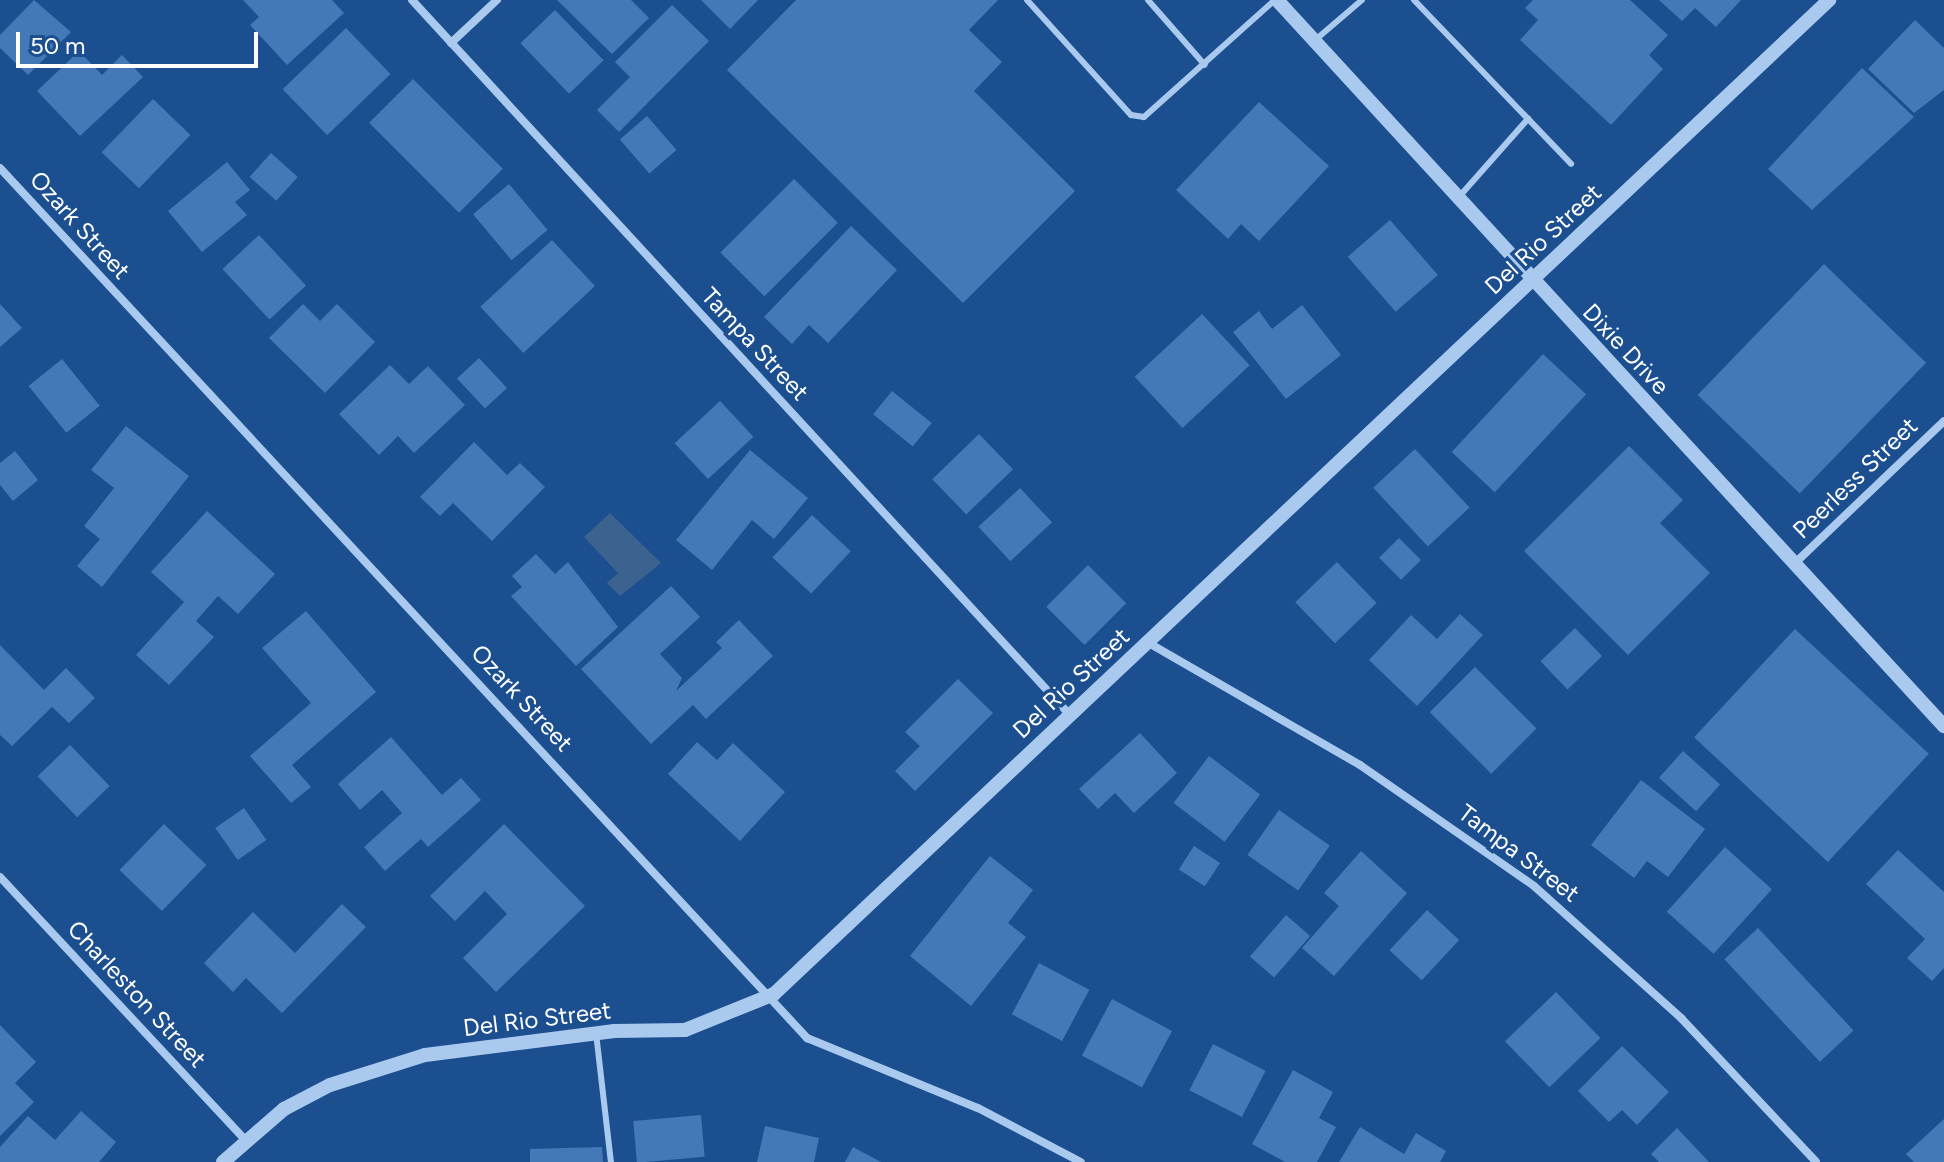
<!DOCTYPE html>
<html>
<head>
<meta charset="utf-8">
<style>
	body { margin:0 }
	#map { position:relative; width:1944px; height:1162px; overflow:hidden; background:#1b4f8f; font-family:Figtree,sans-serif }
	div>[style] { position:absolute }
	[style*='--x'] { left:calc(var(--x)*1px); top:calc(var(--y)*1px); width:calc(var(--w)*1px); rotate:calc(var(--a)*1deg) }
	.water>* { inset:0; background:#3c6290 }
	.building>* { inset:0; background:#4478b7; transform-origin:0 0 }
	.service>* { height:6px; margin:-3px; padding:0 3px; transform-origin:3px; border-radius:3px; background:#a9c9ee }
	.minor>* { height:8px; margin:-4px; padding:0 4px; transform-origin:4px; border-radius:4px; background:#a9c9ee }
	.tertiary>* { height:14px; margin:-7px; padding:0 7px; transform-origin:7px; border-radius:7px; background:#a9c9ee }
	span { translate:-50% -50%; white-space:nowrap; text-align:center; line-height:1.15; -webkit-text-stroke:7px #1b4f8f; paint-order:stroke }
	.street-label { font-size:24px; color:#fff }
	.scale { position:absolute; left:16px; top:32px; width:242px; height:36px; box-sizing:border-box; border:4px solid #fff; border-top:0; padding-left:10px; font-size:24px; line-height:28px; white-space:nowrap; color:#fff; -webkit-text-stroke:6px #1b4f8f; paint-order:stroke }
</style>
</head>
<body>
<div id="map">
	<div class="water">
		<div style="clip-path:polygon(610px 513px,661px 563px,620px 596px,607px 583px,618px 573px,584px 537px)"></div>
	</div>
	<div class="building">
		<div style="clip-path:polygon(34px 0,71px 32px,28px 75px,0 48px,0 35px)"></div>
		<div style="clip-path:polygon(243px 0,332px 0,344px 13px,287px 65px,250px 25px,259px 17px)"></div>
		<div style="clip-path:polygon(557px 0,631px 0,649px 18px,612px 54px)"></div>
		<div style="clip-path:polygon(701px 0,758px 0,730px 29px)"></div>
		<div style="clip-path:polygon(796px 0,998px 0,969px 30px,1002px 62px,974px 91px,1075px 191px,963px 303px,727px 70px)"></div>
		<div style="clip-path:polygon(1533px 0,1630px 0,1668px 35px,1649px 55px,1663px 69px,1611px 125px,1520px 40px,1538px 20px,1525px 8px)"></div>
		<div style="clip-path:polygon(1659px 0,1741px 0,1716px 27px,1695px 8px,1682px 21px)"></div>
		<div style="clip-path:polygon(672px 5px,709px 41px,619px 132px,597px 110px,630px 77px,615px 62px)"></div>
		<div style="left:555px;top:10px;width:70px;height:48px;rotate:46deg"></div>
		<div style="clip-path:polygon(1915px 20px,1944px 48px,1944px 90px,1914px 113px,1868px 69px)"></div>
		<div style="left:346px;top:28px;width:64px;height:88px;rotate:46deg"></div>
		<div style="clip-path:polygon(79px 51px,102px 75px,122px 55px,143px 77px,80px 136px,37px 91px)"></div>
		<div style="clip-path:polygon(1862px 68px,1914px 117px,1812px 210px,1768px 169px)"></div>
		<div style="left:413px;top:79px;width:127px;height:62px;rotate:45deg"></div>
		<div style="left:153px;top:99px;width:52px;height:74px;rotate:44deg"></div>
		<div style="clip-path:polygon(1259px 102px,1329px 166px,1259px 241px,1241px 224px,1228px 239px,1176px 190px)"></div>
		<div style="left:647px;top:116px;width:45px;height:36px;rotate:49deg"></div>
		<div style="left:271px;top:153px;width:36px;height:32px;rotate:42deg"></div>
		<div style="clip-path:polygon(227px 162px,250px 190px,235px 202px,247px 215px,202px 252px,168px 211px)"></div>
		<div style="left:794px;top:179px;width:62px;height:104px;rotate:45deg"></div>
		<div style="left:509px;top:184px;width:60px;height:47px;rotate:50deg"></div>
		<div style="left:1390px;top:220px;width:73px;height:56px;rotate:49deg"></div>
		<div style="clip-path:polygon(851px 226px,897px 270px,828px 343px,809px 325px,792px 344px,764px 317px)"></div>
		<div style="left:259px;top:235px;width:69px;height:50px;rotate:47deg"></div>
		<div style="left:552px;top:240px;width:63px;height:98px;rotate:47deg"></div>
		<div style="left:1824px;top:264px;width:142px;height:182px;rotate:44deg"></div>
		<div style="clip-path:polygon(0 304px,22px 328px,0 347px)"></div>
		<div style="clip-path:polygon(303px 304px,320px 321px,337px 304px,375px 342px,325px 393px,269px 338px)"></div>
		<div style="clip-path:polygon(1302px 305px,1341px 355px,1286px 399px,1233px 332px,1259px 311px,1272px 329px)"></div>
		<div style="left:1202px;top:314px;width:70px;height:92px;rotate:47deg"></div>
		<div style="left:1543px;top:354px;width:59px;height:134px;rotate:43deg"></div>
		<div style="left:479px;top:358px;width:41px;height:30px;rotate:47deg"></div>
		<div style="left:62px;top:359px;width:60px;height:43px;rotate:51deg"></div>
		<div style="clip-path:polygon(390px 365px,409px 384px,428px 366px,465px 405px,414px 453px,398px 436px,379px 455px,339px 414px)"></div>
		<div style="left:892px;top:391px;width:51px;height:30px;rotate:39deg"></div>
		<div style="left:720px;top:401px;width:49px;height:62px;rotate:47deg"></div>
		<div style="clip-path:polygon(126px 426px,189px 476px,102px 587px,77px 566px,100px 539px,84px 526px,114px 488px,91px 470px)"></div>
		<div style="left:979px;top:434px;width:49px;height:65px;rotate:46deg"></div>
		<div style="clip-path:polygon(474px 442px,507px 475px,520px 463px,545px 487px,492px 541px,453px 503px,440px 516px,420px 497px)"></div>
		<div style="clip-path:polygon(1629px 446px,1683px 500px,1660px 523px,1710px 573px,1628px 655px,1524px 551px)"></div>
		<div style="left:1415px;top:449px;width:80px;height:57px;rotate:47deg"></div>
		<div style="clip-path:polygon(750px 450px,808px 498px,774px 539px,752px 520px,712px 570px,676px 540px)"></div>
		<div style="clip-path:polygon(15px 451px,38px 480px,13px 501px,0 485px,0 463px)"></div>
		<div style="left:1020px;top:488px;width:47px;height:57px;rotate:47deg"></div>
		<div style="clip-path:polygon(207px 511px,275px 574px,238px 614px,218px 596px,196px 621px,214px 637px,169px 685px,136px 655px,184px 602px,151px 572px)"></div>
		<div style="left:812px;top:515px;width:53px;height:58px;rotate:43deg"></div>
		<div style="left:1399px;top:538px;width:31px;height:28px;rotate:45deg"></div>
		<div style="clip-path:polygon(536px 554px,555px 574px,568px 562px,618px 627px,576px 666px,511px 596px,522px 587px,512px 576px)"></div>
		<div style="left:1337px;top:562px;width:57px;height:58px;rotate:46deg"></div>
		<div style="left:1088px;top:565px;width:54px;height:59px;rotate:45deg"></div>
		<div style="clip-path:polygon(671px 586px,700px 617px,660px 654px,682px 678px,676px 691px,722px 648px,716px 642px,739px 620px,773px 656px,706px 719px,693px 705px,651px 744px,581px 669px)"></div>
		<div style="clip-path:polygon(306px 611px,376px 692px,292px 765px,311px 787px,291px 803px,250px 756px,311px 703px,262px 648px)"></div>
		<div style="clip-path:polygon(1460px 614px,1483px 635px,1417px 706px,1369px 660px,1411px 615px,1437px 639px)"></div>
		<div style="left:1575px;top:628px;width:39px;height:48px;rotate:46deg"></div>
		<div style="left:1795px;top:629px;width:183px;height:148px;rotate:43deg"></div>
		<div style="clip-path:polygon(0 645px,44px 690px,66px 668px,95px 698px,69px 723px,52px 707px,12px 746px,0 735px)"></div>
		<div style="left:1475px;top:667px;width:87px;height:64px;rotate:45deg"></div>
		<div style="clip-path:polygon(958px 679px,993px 713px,915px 791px,895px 771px,920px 746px,905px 732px)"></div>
		<div style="clip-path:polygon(1140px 733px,1177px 773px,1134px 813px,1115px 793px,1098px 809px,1079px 789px)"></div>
		<div style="clip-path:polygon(391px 737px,442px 795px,461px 778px,481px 800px,428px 847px,421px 839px,385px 871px,364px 847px,402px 813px,382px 790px,360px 810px,338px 784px)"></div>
		<div style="clip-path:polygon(697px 742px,717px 760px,733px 743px,785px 792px,740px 841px,668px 774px)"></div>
		<div style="left:70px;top:745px;width:57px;height:45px;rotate:46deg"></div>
		<div style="left:1683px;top:751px;width:50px;height:36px;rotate:42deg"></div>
		<div style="left:1209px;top:756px;width:64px;height:59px;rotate:37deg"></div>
		<div style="clip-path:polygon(1641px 780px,1705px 829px,1668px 877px,1647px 861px,1634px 878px,1591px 845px)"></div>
		<div style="left:244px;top:808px;width:39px;height:35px;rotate:55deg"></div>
		<div style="left:1279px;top:810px;width:62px;height:55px;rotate:35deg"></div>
		<div style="left:164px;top:824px;width:59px;height:64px;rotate:44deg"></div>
		<div style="clip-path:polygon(504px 824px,585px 906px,496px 992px,463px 958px,507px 914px,485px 891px,455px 921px,430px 896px)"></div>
		<div style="left:1194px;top:846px;width:31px;height:28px;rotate:33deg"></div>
		<div style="left:1725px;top:847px;width:63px;height:87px;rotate:42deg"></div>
		<div style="clip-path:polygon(1898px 850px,1944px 892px,1944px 968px,1932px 981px,1907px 958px,1925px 939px,1866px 884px)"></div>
		<div style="clip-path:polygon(1361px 851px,1407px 893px,1334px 976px,1302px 948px,1339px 906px,1324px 893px)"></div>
		<div style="clip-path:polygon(990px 856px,1033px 890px,1008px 923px,1026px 937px,971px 1006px,910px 956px)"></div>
		<div style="clip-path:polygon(342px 904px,366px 927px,282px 1013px,246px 978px,233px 992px,204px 963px,253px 912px,295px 953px)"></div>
		<div style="left:1427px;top:910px;width:44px;height:55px;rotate:43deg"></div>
		<div style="left:1286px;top:915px;width:32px;height:55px;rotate:41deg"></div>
		<div style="left:1758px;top:928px;width:140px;height:46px;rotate:47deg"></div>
		<div style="left:1039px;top:963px;width:57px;height:58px;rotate:28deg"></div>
		<div style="left:1556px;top:992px;width:64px;height:71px;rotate:46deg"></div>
		<div style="left:1112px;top:999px;width:68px;height:64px;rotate:28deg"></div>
		<div style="clip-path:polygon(0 1025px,36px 1062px,15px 1083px,34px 1102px,0 1136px)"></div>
		<div style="left:1213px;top:1044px;width:59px;height:52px;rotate:27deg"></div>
		<div style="clip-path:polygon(1622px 1046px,1669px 1092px,1637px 1125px,1622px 1110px,1609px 1122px,1578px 1091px)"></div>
		<div style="clip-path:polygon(1293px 1070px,1333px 1092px,1319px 1118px,1336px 1127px,1317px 1162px,1285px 1162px,1252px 1144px)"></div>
		<div style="clip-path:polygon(81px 1111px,116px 1142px,99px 1162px,0 1162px,0 1147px,28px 1116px,55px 1140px)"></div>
		<div style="left:701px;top:1115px;width:42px;height:68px;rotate:85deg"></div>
		<div style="clip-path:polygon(1944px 1119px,1944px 1162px,1914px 1162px,1906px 1154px)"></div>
		<div style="clip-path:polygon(765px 1126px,819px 1138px,814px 1162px,757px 1162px)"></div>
		<div style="clip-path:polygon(1360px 1127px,1404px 1154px,1416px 1133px,1446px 1151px,1440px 1162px,1339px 1162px)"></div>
		<div style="clip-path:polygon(1677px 1128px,1709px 1162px,1659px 1162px,1651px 1154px)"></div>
		<div style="clip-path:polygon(602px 1147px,603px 1162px,530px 1162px,530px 1149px)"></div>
		<div style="clip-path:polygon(853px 1147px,881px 1162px,845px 1162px)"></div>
	</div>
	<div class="service">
		<div style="--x:1027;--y:0;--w:155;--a:47.9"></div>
		<div style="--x:1131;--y:115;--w:13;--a:9"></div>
		<div style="--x:1144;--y:117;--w:176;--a:-41.8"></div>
		<div style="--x:1148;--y:0;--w:86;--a:48.8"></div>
		<div style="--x:1414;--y:0;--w:227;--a:46.2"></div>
		<div style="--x:1314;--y:41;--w:63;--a:-40.5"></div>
		<div style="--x:1458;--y:198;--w:106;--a:-48.5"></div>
		<div style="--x:596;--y:1033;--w:130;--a:83.4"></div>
	</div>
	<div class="minor">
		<div style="--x:412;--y:0;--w:970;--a:47.38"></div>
		<div style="--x:451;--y:43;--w:63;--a:-43.1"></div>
		<div style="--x:0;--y:168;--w:1187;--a:47.15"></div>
		<div style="--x:807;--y:1038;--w:185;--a:22.3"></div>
		<div style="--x:978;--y:1108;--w:116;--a:27.7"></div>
		<div style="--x:1794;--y:564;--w:207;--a:-43.6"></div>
		<div style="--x:1147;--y:642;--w:246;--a:30"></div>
		<div style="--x:1360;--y:765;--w:212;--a:34.8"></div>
		<div style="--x:1534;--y:886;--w:198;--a:41.9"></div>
		<div style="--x:1681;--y:1018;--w:197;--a:46.8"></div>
		<div style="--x:0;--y:877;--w:358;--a:47"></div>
	</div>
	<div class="tertiary">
		<div style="--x:1277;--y:0;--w:986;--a:47.43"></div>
		<div style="--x:223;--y:1162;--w:81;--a:-41"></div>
		<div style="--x:284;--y:1109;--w:52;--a:-27.6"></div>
		<div style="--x:330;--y:1085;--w:100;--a:-17.5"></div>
		<div style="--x:425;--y:1055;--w:191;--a:-7.2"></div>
		<div style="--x:614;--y:1031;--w:71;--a:-0.8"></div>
		<div style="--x:685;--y:1030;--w:96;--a:-22"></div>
		<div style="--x:774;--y:994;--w:1450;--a:-43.29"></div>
	</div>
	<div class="street-label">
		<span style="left:80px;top:225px;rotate:48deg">Ozark Street</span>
		<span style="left:1543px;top:239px;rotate:-43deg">Del Rio Street</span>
		<span style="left:755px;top:344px;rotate:47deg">Tampa Street</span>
		<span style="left:1626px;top:349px;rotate:47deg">Dixie Drive</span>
		<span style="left:1855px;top:478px;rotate:-44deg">Peerless Street</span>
		<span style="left:1071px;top:683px;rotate:-43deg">Del Rio Street</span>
		<span style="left:522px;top:698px;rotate:47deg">Ozark Street</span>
		<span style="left:1519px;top:853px;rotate:37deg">Tampa Street</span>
		<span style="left:137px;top:994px;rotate:47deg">Charleston Street</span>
		<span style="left:537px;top:1019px;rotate:-7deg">Del Rio Street</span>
	</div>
	<div class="scale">50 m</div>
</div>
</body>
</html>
